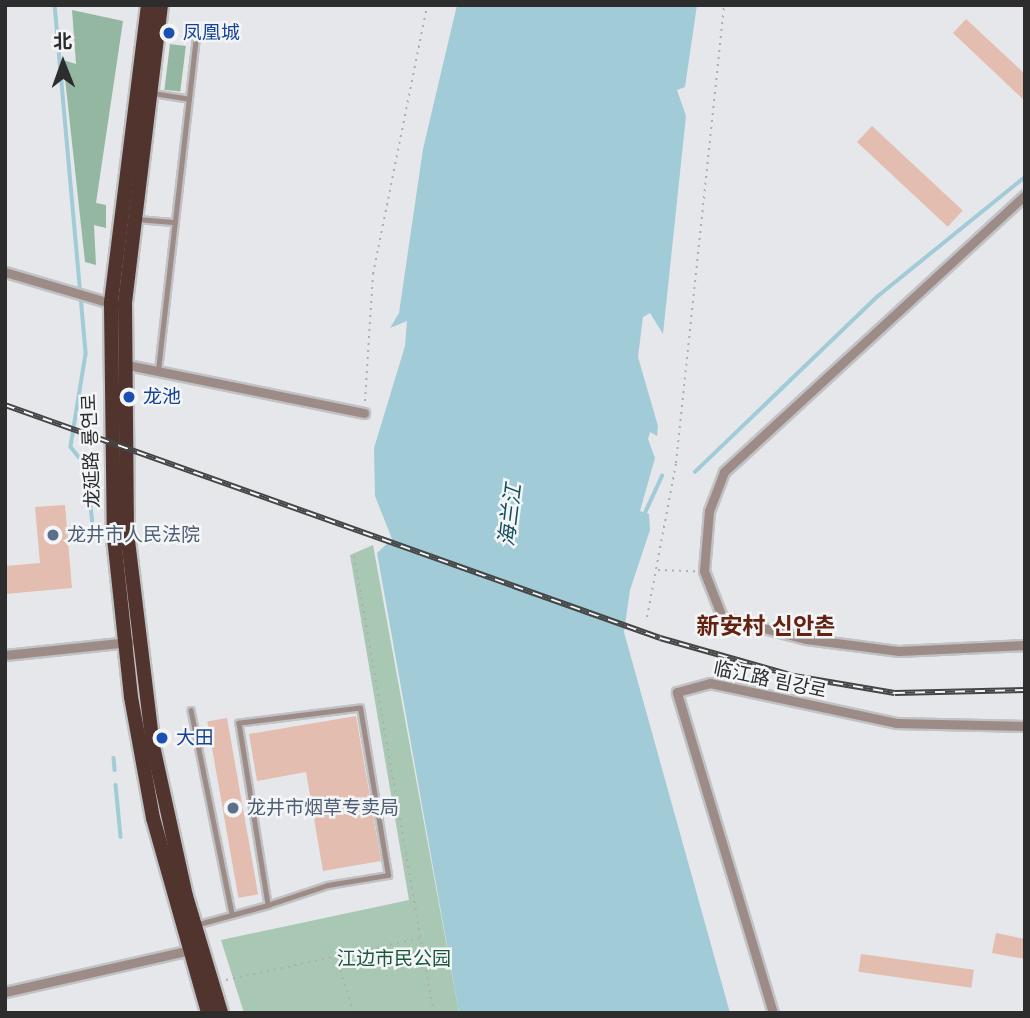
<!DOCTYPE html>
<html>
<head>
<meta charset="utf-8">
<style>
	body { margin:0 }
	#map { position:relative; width:1030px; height:1018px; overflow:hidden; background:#e6e7ea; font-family:Arial,"Noto Sans SC","Noto Sans KR",sans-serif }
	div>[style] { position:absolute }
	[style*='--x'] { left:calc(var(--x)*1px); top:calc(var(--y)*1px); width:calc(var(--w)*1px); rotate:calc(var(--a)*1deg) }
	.green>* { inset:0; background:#a8c8b4 }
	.forest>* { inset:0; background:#94b7a2; transform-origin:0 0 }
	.water>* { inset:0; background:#a1ccd7 }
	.stream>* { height:3.5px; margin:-1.75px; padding:0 1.75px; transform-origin:1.75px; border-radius:1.75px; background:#a1ccd7 }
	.building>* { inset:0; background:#e3bdaf; transform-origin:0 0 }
	.path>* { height:2px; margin-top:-1px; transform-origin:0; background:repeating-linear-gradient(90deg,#adaeb0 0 2px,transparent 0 7px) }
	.roads { filter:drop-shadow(2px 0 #c1c2c4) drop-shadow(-2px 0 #c1c2c4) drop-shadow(0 2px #c1c2c4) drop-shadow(0 -2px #c1c2c4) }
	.service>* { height:4.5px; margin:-2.25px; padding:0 2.25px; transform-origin:2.25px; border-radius:2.25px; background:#9d8b87 }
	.minor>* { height:9px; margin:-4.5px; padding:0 4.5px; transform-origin:4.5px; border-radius:4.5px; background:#9d8b87 }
	.trunk>* { height:14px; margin:-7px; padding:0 7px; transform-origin:7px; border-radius:7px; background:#52342e }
	.rail>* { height:6px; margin-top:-3px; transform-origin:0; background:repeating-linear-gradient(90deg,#f3f5f7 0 10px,#454546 0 20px); box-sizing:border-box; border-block:2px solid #454546 }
	.dots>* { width:19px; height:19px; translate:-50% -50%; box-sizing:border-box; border:4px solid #f3f5f7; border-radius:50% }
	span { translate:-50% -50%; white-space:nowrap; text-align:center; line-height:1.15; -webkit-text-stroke:5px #f3f5f7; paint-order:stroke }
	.transit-label { font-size:19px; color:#164399 }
	.left { translate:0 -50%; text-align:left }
	.street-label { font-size:19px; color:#2d2d2e }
	.service-label { font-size:19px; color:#4e5e75 }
	.park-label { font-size:19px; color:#1c573a }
	.water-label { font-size:21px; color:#104e5a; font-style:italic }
	.quarter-label { font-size:23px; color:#642210; font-weight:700 }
	.frame { position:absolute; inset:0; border:7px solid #2d2d2e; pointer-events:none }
	.north { position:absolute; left:28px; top:28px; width:70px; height:70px; -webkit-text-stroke:5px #f3f5f7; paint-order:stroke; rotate:359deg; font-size:19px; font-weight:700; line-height:28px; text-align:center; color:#2d2d2e }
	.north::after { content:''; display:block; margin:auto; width:24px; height:32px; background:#2d2d2e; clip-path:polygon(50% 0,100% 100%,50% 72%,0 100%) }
</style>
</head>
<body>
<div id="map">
	<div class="green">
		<div style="clip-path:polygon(373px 545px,459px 1013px,244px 1013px,221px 940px,409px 900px,350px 555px)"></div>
	</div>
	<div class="forest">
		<div style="clip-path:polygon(72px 10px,123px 21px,96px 203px,106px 205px,106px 228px,94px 225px,96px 265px,85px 262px,63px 60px,76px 64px)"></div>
		<div style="left:170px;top:44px;width:16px;height:46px;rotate:7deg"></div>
	</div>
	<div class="water">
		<div style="clip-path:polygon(457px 5px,697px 5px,685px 87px,677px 90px,686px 116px,663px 334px,650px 313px,643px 317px,638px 357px,658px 426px,657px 436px,650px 432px,648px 439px,655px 458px,640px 511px,649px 514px,650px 530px,630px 590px,624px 632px,730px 1013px,459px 1013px,377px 553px,392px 539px,375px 496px,374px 448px,405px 346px,407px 321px,390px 328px,399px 313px,423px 149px)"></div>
	</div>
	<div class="stream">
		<div style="--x:55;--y:5;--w:350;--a:84.9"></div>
		<div style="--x:86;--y:354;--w:94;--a:99.2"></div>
		<div style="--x:71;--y:447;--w:26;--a:51"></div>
		<div style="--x:87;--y:467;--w:68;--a:84.1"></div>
		<div style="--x:695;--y:472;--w:254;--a:-43.9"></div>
		<div style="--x:878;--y:296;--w:189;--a:-39"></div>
		<div style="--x:644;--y:515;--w:43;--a:-65.2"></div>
		<div style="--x:114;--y:758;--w:12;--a:85"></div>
		<div style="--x:116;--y:785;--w:52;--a:84.5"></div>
	</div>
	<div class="building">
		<div style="clip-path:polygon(966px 19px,1025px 74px,1025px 101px,953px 33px)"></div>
		<div style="left:872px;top:126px;width:124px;height:22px;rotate:43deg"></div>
		<div style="clip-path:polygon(65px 505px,72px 588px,5px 594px,5px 566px,40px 563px,35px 507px)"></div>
		<div style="clip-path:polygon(356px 716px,381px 861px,323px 871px,306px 772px,257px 781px,249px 734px)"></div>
		<div style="left:227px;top:718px;width:179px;height:20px;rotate:80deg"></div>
		<div style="clip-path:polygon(996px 933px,1025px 939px,1025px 959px,992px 953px)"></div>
		<div style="left:861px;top:954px;width:114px;height:18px;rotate:8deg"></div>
	</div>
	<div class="path">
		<div style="--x:365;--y:401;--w:127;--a:-86.4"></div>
		<div style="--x:373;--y:274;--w:274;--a:-78.6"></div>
		<div style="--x:354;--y:556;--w:464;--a:80.1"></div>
		<div style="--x:658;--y:570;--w:37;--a:2"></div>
		<div style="--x:647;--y:617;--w:157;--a:-79.3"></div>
		<div style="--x:676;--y:463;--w:461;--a:-84"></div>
		<div style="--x:336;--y:957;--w:59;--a:72.2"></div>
		<div style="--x:226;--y:980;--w:198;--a:-12.2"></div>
	</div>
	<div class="roads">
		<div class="service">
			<div style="--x:153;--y:93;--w:36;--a:9"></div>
			<div style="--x:137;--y:219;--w:38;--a:5"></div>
			<div style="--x:158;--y:370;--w:334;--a:-83.5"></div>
			<div style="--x:191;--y:710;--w:208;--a:78.6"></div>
			<div style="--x:199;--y:924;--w:72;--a:-15.4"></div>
			<div style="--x:268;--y:905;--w:63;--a:-18.4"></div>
			<div style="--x:328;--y:885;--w:61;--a:-9.5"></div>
			<div style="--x:388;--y:875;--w:169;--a:-99.5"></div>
			<div style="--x:360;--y:708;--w:122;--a:172.9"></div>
			<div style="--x:239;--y:723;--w:184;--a:80.9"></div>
		</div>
		<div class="minor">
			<div style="--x:1025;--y:195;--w:409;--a:137.4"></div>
			<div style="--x:724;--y:472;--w:42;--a:111"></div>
			<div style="--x:709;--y:511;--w:60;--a:94.8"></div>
			<div style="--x:704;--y:571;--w:49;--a:68.6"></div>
			<div style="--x:722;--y:617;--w:87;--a:14.7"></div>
			<div style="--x:806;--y:639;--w:94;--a:7.4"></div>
			<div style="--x:899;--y:651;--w:126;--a:-2.7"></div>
			<div style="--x:5;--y:272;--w:114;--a:16.4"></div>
			<div style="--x:123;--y:364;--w:246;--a:11.5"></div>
			<div style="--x:5;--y:655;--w:125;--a:-6"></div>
			<div style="--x:5;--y:992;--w:194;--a:-12.8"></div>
			<div style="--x:773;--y:1013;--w:335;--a:-106.7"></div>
			<div style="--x:677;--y:692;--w:34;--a:-15"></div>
			<div style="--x:710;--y:683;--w:190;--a:12.1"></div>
			<div style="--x:896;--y:723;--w:129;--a:1.3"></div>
		</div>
		<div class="trunk">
			<div style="--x:148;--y:5;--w:301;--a:97.1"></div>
			<div style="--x:111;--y:304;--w:234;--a:89.3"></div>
			<div style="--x:114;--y:538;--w:160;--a:83.9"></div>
			<div style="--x:131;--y:697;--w:123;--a:79.7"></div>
			<div style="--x:153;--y:818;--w:203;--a:74.2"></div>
			<div style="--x:161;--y:5;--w:301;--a:96.9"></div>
			<div style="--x:125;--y:304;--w:228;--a:89.5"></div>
			<div style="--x:127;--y:532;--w:216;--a:83.1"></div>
			<div style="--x:153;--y:746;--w:154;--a:77.6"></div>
			<div style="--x:186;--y:896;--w:122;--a:73.3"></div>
		</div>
	</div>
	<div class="rail">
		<div style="--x:5;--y:405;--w:695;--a:19.58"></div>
		<div style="--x:660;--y:638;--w:139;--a:15.8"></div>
		<div style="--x:794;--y:676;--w:102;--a:9.6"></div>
		<div style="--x:895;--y:693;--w:130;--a:-1.3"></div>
	</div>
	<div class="dots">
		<div style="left:169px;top:33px;background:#1a4fb4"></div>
		<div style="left:129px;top:397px;background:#1a4fb4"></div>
		<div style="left:53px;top:535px;background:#5c6f8a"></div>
		<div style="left:162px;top:738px;background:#1a4fb4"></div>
		<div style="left:233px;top:808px;background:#5c6f8a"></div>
	</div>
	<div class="transit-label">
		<span class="left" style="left:183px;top:33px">凤凰城</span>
		<span class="left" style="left:143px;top:397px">龙池</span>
		<span class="left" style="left:176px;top:738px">大田</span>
	</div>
	<div class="street-label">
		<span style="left:91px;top:451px;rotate:-92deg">龙延路 룡연로</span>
		<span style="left:770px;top:680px;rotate:12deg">临江路 림강로</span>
	</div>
	<div class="service-label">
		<span class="left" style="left:67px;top:535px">龙井市人民法院</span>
		<span class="left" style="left:247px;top:808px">龙井市烟草专卖局</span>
	</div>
	<div class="park-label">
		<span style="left:394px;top:959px">江边市民公园</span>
	</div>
	<div class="water-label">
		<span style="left:510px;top:515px;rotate:-83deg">海兰江</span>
	</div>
	<div class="quarter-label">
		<span style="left:766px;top:626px">新安村 신안촌</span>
	</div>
	<div class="frame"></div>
	<div class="north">北</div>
</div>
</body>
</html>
